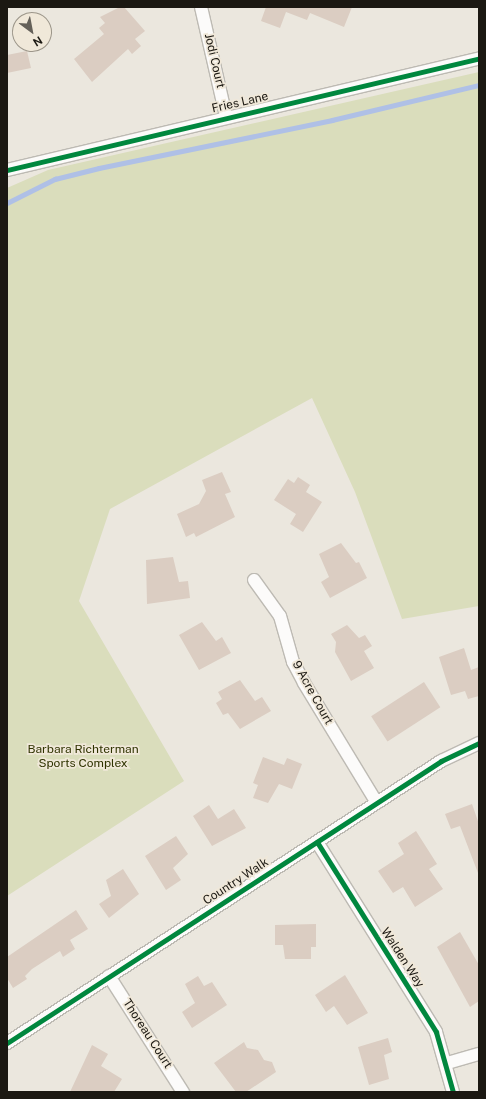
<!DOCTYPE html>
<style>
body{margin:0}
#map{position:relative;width:486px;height:1099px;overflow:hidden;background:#ebe7de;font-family:"Public Sans",sans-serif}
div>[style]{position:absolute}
.green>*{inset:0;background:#daddbc}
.stream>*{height:4.5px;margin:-2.25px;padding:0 2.25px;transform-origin:2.25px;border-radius:2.25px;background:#afc0e6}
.building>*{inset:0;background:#dbcdc2;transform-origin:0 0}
.roads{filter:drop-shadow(1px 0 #bdbab3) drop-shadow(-1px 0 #bdbab3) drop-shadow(0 1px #bdbab3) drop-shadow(0 -1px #bdbab3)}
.minor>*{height:12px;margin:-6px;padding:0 6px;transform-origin:6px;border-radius:6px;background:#fcfbfa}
.cycleway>*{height:5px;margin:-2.5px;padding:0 2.5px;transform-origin:2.5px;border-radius:2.5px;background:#00873e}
span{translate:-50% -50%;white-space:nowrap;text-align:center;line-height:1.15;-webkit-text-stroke:3.5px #f0e8d9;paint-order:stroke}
.street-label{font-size:12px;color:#1b1812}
.park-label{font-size:12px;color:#2f3300}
.frame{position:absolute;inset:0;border:8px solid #1b1812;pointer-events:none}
.north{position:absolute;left:12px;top:12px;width:40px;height:40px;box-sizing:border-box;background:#f0e8d9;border:1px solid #9b9589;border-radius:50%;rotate:148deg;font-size:11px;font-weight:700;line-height:16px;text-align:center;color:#1b1812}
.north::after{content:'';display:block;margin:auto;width:14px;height:18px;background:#646059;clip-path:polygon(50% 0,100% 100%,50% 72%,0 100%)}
</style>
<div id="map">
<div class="green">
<div style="clip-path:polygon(479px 72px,479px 606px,402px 619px,355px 492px,312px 398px,110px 509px,79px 601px,184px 781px,7px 896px,7px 188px,48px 170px)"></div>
</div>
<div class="stream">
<div style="left:7px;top:203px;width:54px;rotate:-26.6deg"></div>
<div style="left:55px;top:179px;width:45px;rotate:-14deg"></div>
<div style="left:99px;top:168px;width:238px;rotate:-11.6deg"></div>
<div style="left:332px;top:120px;width:151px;rotate:-13.4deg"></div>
</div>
<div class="building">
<div style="clip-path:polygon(120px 7px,124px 7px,145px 31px,135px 39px,141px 46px,132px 54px,128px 49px,92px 82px,74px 59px,104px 34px,99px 28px,105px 23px,100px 17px)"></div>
<div style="clip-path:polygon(266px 7px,352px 7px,344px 27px,310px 13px,307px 20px,286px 12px,280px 28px,261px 21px)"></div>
<div style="clip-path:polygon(27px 51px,31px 68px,7px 73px,7px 55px)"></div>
<div style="clip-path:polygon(222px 472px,231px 492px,225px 494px,235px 517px,196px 537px,194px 533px,186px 537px,177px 514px,199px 504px,206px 491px,202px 480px)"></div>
<div style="clip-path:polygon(298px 477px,310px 485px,306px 492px,322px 502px,303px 532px,290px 524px,296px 514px,274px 500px,288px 479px,294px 483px)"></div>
<div style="clip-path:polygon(341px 543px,356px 563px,359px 562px,367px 578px,330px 598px,321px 582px,329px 577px,319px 554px)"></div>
<div style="clip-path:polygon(173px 557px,179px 582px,188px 581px,190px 598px,147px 604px,146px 560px)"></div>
<div style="clip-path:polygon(202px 622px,216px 641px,222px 637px,231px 653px,199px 670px,179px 635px)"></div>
<div style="clip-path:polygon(347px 625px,359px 638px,365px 635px,372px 646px,364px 651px,374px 668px,351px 681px,335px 652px,336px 642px,331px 634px)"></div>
<div style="clip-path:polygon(464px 648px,471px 670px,479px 667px,479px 696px,468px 699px,465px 691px,451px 695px,439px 657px)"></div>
<div style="clip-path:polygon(240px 680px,255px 701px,262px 697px,271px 711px,240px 729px,228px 713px,223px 715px,216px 703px,222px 699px,218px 692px)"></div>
<div style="left:424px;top:682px;width:30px;height:63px;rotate:57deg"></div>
<div style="clip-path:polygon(263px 757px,284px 765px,287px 758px,302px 764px,292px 789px,279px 784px,268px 803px,253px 798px,258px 785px,253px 783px)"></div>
<div style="clip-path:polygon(472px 804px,479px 824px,478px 873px,460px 826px,451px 829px,445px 814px)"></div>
<div style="clip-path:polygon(209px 805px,218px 819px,234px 809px,246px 828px,212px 846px,193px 816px)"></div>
<div style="clip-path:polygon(416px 831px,437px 864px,429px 869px,443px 889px,415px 907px,403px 887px,393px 893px,378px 871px,404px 854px,398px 843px)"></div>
<div style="clip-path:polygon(176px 836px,188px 854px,173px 868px,181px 880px,166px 890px,145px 856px)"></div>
<div style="clip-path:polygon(123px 869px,139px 894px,109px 918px,99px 904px,111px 896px,106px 880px)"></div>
<div style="clip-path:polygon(76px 910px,88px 929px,70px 940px,75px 949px,63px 957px,60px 951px,32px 969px,25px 976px,27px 979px,13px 988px,7px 978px,7px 957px)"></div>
<div style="clip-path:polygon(316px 924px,316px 947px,311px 947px,311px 959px,285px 959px,283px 945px,275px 945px,275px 925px)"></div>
<div style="clip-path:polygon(460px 932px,479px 965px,479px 1001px,470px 1007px,437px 947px)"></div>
<div style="clip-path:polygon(345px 975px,368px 1013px,347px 1025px,334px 1006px,326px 1012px,315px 995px)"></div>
<div style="clip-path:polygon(198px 976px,204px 986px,212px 982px,227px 1005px,192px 1028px,182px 1012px,195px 1003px,185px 984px)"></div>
<div style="clip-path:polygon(388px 1038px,392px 1052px,384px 1055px,389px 1079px,369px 1085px,358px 1047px)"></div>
<div style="clip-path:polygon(244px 1042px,247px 1048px,258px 1050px,264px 1060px,272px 1062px,276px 1072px,246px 1092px,236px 1092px,214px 1063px)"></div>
<div style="clip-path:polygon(92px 1045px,108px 1054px,101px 1066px,122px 1079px,114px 1092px,70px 1092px)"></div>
</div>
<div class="roads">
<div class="minor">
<div style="left:201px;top:7px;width:112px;rotate:77.1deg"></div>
<div style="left:7px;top:170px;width:485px;rotate:-13.3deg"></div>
<div style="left:254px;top:580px;width:44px;rotate:54.2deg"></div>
<div style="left:280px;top:616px;width:48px;rotate:74.2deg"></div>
<div style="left:293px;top:662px;width:24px;rotate:62deg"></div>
<div style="left:304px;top:683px;width:140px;rotate:58.7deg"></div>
<div style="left:317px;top:842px;width:224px;rotate:57.9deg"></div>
<div style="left:436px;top:1032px;width:62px;rotate:74.2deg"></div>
<div style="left:109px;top:976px;width:138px;rotate:57.5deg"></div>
<div style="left:7px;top:1043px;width:518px;rotate:-33.01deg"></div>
<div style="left:441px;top:761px;width:42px;rotate:-25.3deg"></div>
<div style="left:447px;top:1063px;width:33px;rotate:-16deg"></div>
</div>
</div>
<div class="cycleway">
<div style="left:7px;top:170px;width:485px;rotate:-13.3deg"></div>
<div style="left:317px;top:842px;width:224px;rotate:57.9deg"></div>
<div style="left:436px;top:1032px;width:62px;rotate:74.2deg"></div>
<div style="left:7px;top:1043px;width:518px;rotate:-33.01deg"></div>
<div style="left:441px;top:761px;width:42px;rotate:-25.3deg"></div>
</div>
<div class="street-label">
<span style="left:214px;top:61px;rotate:77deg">Jodi Court</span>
<span style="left:240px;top:103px;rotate:-13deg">Fries Lane</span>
<span style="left:312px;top:693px;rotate:61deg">9 Acre Court</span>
<span style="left:236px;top:882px;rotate:-33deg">Country Walk</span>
<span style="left:402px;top:958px;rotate:57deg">Walden Way</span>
<span style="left:147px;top:1034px;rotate:57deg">Thoreau Court</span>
</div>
<div class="park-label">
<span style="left:83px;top:757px">Barbara Richterman<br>Sports Complex</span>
</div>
<div class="frame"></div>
<div class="north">N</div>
</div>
